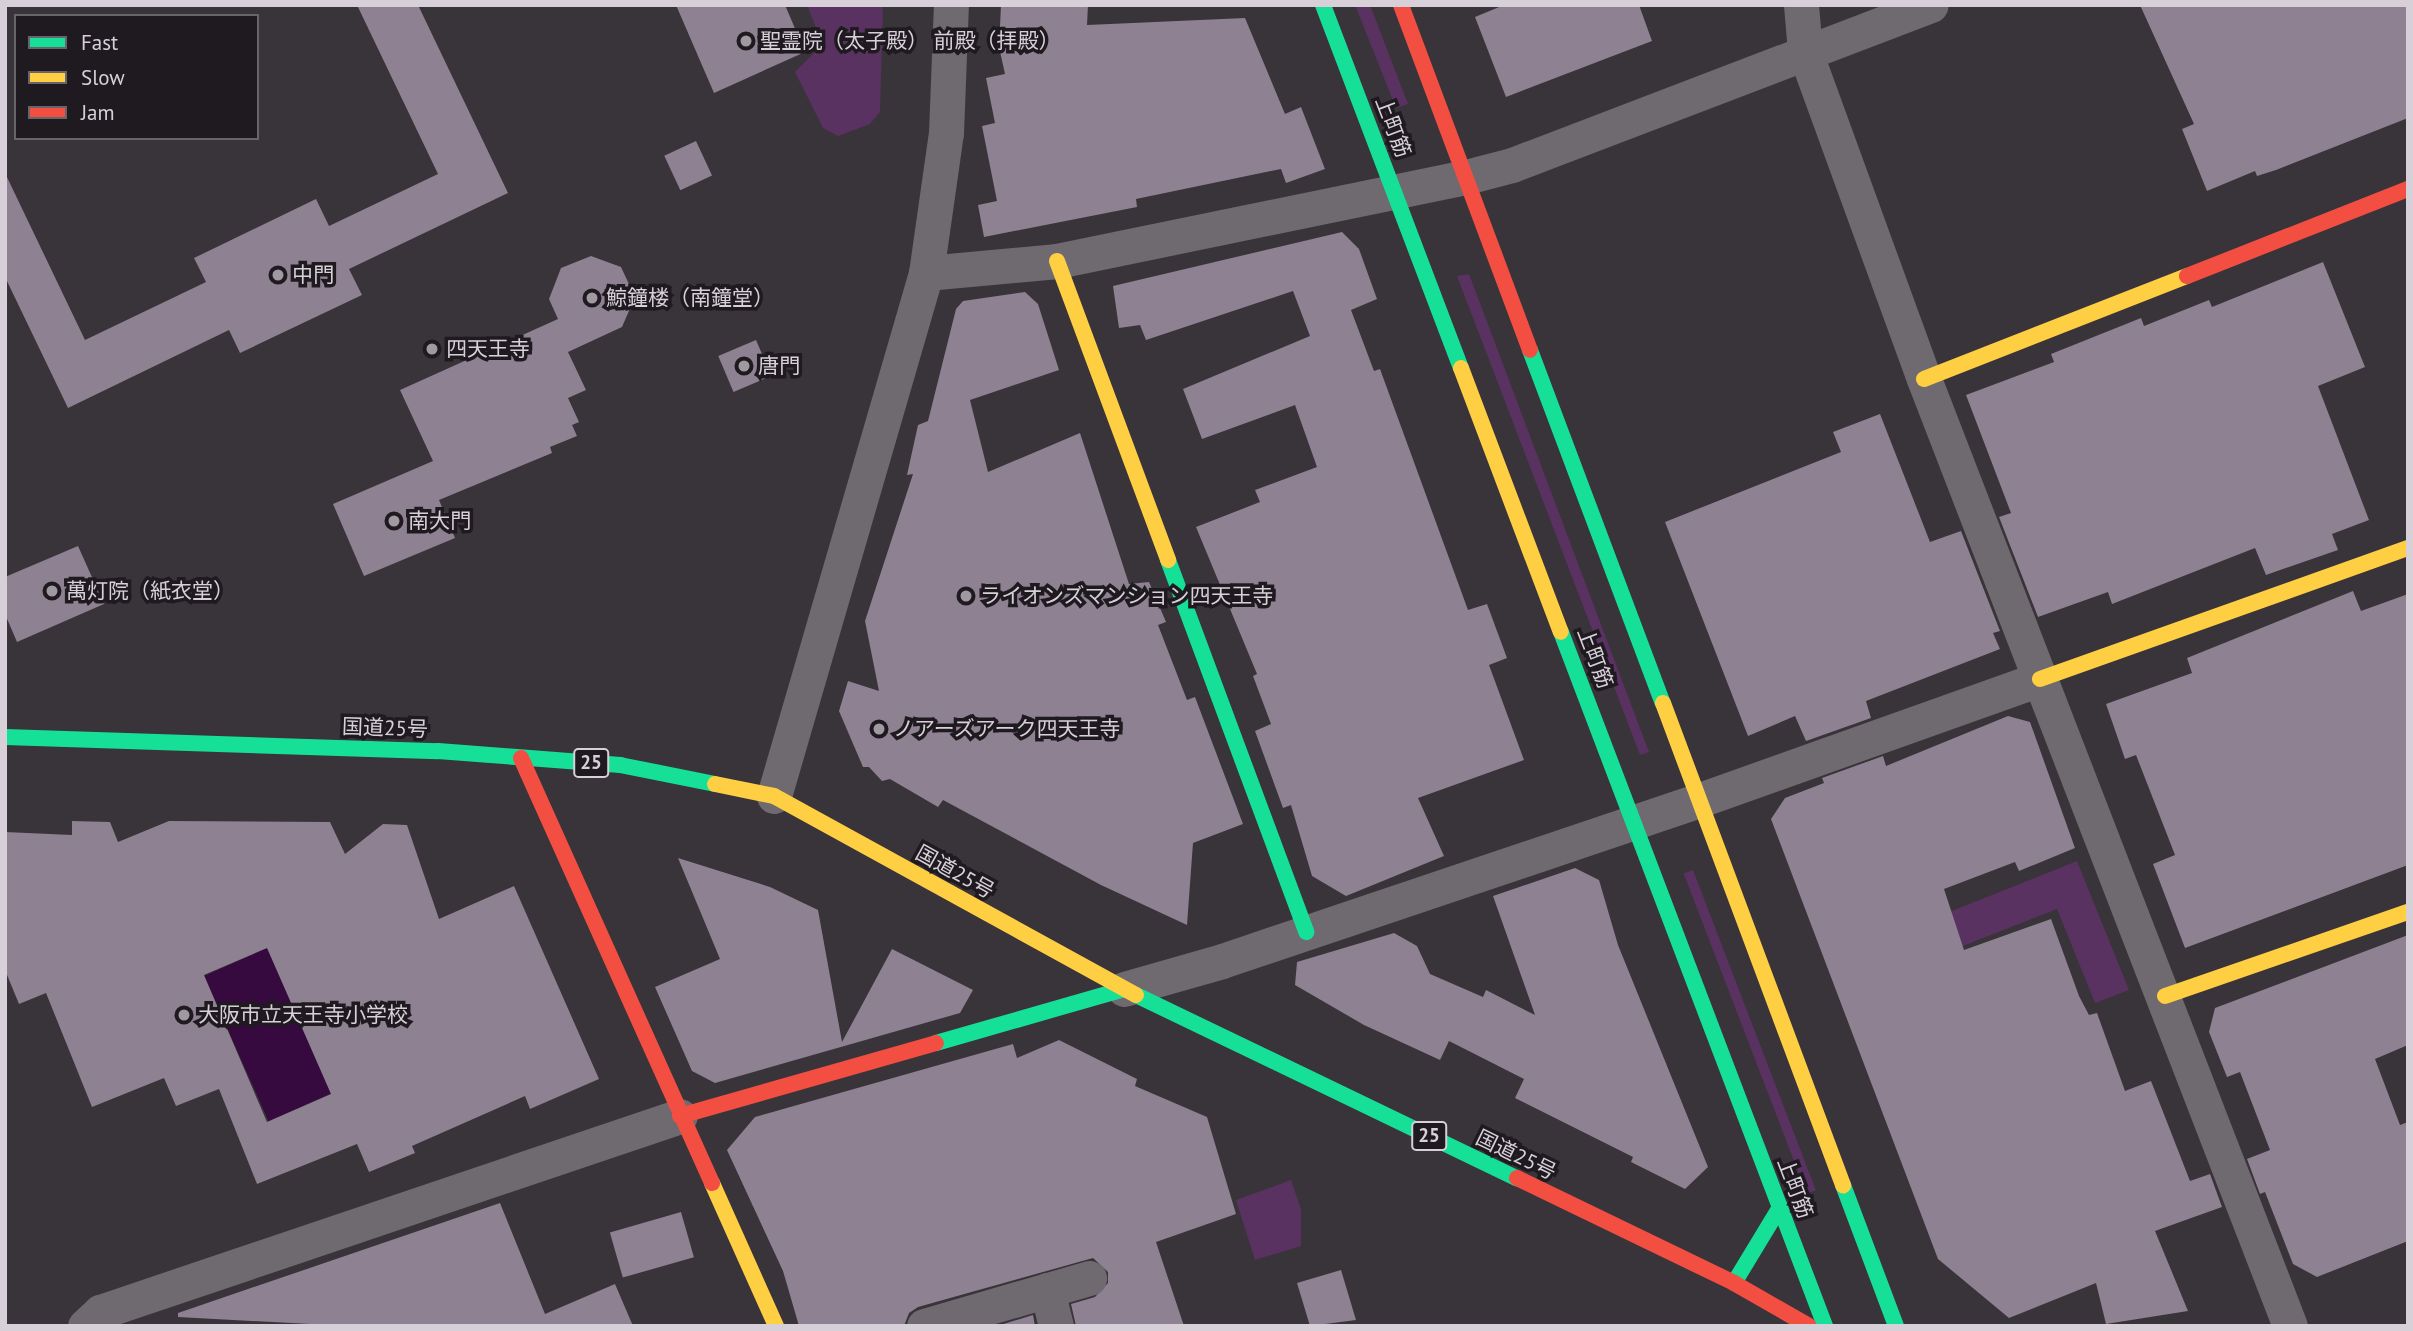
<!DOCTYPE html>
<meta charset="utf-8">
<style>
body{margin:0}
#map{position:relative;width:2413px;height:1331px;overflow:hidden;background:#39333a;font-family:"PT Sans","Noto Sans JP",sans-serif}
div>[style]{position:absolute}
.green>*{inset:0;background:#5a3261;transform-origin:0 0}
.water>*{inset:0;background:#370a3f;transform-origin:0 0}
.building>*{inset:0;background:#8e8191;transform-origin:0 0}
.street>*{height:35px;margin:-17.5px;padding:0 17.5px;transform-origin:17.5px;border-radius:17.5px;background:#6e6a6f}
.fast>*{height:16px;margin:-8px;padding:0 8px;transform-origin:8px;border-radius:8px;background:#16e098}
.slow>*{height:16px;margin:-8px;padding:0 8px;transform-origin:8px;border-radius:8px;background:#ffcf43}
.jam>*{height:16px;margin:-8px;padding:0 8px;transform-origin:8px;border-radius:8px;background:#f24e42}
.dots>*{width:19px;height:19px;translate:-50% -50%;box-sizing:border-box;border:4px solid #1f1a20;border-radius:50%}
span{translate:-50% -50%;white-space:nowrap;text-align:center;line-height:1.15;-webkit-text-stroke:7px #1f1a20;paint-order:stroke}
.shield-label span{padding:2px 5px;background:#1f1a20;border:2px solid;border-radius:5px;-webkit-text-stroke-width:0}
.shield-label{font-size:19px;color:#d7d0d9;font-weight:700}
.poi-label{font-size:21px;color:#d7d0d9}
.left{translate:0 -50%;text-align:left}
.street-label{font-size:21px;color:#d7d0d9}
.frame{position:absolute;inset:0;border:7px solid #d7d0d9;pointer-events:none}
.legend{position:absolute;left:14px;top:14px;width:245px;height:126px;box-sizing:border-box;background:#1f1a20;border:2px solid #69636a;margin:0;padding:9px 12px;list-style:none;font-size:21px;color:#d7d0d9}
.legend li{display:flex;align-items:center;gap:14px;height:35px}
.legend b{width:35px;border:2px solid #69636a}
</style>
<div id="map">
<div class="green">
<div style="clip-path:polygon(807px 5px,883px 5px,880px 112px,870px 124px,838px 136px,823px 128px,795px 72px,815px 52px,810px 37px,817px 30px)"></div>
<div style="clip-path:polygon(1355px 5px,1370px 5px,1408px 104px,1396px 108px)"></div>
<div style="clip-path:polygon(1469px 274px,1649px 752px,1640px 755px,1457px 276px)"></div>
<div style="clip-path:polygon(2077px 861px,2129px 990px,2095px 1003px,2057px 909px,1917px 964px,1904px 930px)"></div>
<div style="left:1693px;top:870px;width:343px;height:10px;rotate:69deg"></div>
<div style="clip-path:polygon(1291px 1180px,1301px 1209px,1301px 1246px,1255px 1260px,1236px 1200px)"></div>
</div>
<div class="water">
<div style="left:267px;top:948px;width:159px;height:69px;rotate:66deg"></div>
</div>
<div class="building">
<div style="clip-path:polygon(357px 5px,418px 5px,508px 193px,349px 269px,362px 295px,240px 353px,229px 330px,68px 408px,5px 277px,5px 173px,85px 340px,206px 282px,194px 258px,316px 199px,329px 226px,438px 174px)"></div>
<div style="clip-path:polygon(676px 5px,785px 5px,805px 52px,714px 93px)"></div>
<div style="clip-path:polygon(1001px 5px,1088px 5px,1087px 25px,1245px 18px,1285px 114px,1301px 107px,1325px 169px,1286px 183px,1281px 169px,1136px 199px,1137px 207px,984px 237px,978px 205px,997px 201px,982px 126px,995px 123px,986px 78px,1005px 74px,999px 47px)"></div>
<div style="clip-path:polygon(1504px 5px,1639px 5px,1652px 41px,1506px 97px,1475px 17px)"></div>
<div style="clip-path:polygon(2140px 5px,2408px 5px,2408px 118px,2276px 170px,2257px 176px,2255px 171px,2207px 191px,2182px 129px,2194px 124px)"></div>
<div style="left:696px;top:141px;width:38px;height:35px;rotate:65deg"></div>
<div style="clip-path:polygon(1342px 232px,1359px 249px,1377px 299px,1351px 310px,1374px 371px,1380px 369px,1468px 610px,1487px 604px,1507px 658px,1489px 665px,1524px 760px,1418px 798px,1444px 856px,1346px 896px,1312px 876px,1291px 805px,1283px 808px,1255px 731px,1271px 724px,1253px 676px,1257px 674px,1196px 527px,1260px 502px,1255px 490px,1317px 467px,1295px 405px,1202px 439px,1183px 389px,1310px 336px,1293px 291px,1146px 340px,1140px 325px,1119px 328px,1113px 286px)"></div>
<div style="clip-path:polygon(591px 256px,621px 267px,635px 297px,622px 327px,568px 352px,586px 390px,568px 398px,579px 422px,572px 425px,577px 436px,550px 447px,552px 453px,439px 500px,455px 538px,364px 576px,333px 504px,433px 461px,400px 390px,558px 319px,549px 299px,561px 268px)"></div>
<div style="clip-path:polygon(2323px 262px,2365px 367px,2318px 386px,2369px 520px,2332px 534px,2338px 550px,2266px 575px,2255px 548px,2112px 604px,2108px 592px,2038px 617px,1999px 517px,2011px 513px,1966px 395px,2054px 362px,2051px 354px,2141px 318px,2144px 326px,2209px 300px,2212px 307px)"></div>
<div style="clip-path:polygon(1025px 292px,1038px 304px,1059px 370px,970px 400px,988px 472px,1080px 433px,1129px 584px,1149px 582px,1166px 622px,1158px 625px,1187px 700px,1195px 697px,1243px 824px,1193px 843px,1187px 925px,1101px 885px,943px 800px,938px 807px,890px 779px,882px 781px,869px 767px,863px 767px,839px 711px,848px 681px,879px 691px,865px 621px,913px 474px,907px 475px,918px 425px,928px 421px,956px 309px,963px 301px)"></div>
<div style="left:756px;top:340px;width:39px;height:41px;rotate:67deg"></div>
<div style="clip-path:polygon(1880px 414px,1930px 542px,1961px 531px,2000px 631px,1993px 633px,2000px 649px,1866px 701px,1871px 718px,1806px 741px,1795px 716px,1748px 736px,1665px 522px,1841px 452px,1833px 432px)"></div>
<div style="clip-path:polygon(78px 546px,104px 604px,17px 642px,5px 614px,5px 577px)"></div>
<div style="clip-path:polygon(2353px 591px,2361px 611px,2408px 594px,2408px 865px,2185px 948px,2153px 864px,2175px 855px,2136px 755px,2125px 759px,2106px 704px,2192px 673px,2187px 658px)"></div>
<div style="clip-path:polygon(2008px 716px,2030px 722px,2075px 848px,2019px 871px,2015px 862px,1944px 889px,1964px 950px,2051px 919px,2079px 996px,2089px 1015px,2097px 1013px,2125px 1091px,2151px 1081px,2190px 1181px,2210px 1174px,2222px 1207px,2155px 1231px,2188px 1311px,2106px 1324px,2096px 1283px,2009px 1318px,1938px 1259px,1771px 819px,1785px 798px,1824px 783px,1822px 778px,1883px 756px,1886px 766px)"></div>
<div style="clip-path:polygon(evenodd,72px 821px,110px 822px,118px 842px,169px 821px,330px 822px,345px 854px,383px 824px,407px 825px,439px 919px,514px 886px,599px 1079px,530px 1109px,525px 1096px,412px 1146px,415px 1153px,369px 1172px,357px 1144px,257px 1184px,219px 1089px,176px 1106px,164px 1078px,92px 1107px,46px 993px,19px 1004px,5px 970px,5px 832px,72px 835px,72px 821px,267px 948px,331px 1094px,267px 1122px,204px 975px,267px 948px)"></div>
<div style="clip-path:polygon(678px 858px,770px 887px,818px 910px,842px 1042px,892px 949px,973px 990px,960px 1013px,715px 1083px,692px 1071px,655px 987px,720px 959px)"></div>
<div style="clip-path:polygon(1575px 868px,1599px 880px,1618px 945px,1708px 1167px,1685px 1189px,1631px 1162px,1633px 1157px,1515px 1098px,1524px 1079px,1449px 1041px,1440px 1060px,1364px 1025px,1295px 985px,1297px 962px,1394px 933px,1417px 946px,1430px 974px,1483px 997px,1486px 990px,1535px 1015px,1493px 896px)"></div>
<div style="clip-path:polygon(2408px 935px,2408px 1045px,2375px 1059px,2400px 1125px,2408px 1122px,2408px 1241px,2317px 1277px,2293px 1264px,2265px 1192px,2260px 1194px,2247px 1159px,2270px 1150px,2240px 1072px,2227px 1077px,2209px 1032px,2215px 1008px)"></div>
<div style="clip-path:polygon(1059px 1040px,1137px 1079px,1135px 1086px,1207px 1117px,1236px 1214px,1156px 1242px,1184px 1326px,1076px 1326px,1071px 1304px,1095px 1297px,1108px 1283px,1108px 1272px,1093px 1258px,918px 1307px,909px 1313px,904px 1326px,799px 1326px,783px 1271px,727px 1150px,755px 1117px,1013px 1044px,1017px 1058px)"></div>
<div style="clip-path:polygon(500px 1203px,545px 1314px,615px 1284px,633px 1326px,347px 1326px,178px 1317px,178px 1313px)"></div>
<div style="left:681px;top:1212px;width:47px;height:74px;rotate:74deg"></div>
<div style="clip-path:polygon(1341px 1270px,1356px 1320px,1310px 1326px,1297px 1283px)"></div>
<div style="clip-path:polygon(1033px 1315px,1035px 1326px,997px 1326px)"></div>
</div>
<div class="street">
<div style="left:1801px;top:5px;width:47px;rotate:85.1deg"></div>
<div style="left:1805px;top:52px;width:348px;rotate:70deg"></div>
<div style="left:1924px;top:379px;width:1015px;rotate:68.87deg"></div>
<div style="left:926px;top:273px;width:132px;rotate:-5.2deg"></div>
<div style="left:1057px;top:261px;width:418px;rotate:-11.6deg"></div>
<div style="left:1466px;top:177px;width:48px;rotate:-14.6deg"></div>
<div style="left:1512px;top:165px;width:448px;rotate:-20.9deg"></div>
<div style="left:774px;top:796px;width:545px;rotate:-73.79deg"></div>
<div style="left:926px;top:273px;width:141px;rotate:-81.9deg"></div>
<div style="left:946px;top:133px;width:128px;rotate:-87.8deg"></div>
<div style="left:1124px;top:989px;width:102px;rotate:-15.9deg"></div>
<div style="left:1222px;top:961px;width:501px;rotate:-18.62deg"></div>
<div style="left:1697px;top:801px;width:364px;rotate:-19.6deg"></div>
<div style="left:1047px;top:1290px;width:37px;rotate:76deg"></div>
<div style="left:85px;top:1326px;width:21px;rotate:-43deg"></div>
<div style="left:100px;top:1312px;width:612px;rotate:-18.67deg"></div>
<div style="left:924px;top:1326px;width:172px;rotate:-16.2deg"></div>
</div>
<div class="fast">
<div style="left:1323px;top:5px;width:388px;rotate:69.2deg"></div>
<div style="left:1530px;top:350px;width:377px;rotate:69.4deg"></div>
<div style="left:1168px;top:560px;width:397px;rotate:69.6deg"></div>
<div style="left:1561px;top:632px;width:743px;rotate:69.17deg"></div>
<div style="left:5px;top:737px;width:433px;rotate:1.9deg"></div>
<div style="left:438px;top:751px;width:183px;rotate:4.4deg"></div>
<div style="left:620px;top:765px;width:97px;rotate:11.3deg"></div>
<div style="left:1136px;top:995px;width:423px;rotate:25.7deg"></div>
<div style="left:936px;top:1043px;width:196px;rotate:-16deg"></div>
<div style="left:1843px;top:1185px;width:151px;rotate:69.4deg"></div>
<div style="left:1734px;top:1283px;width:89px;rotate:-58.8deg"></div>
</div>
<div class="slow">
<div style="left:1057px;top:261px;width:319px;rotate:69.6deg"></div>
<div style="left:1461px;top:368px;width:282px;rotate:69.3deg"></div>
<div style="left:1924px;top:379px;width:282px;rotate:-21.4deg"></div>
<div style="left:2040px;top:679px;width:391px;rotate:-19.6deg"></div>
<div style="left:1663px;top:703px;width:515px;rotate:69.52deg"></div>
<div style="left:715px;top:784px;width:60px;rotate:11.5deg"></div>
<div style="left:774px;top:796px;width:413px;rotate:28.8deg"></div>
<div style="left:2165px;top:996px;width:257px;rotate:-19.1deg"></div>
<div style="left:712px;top:1183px;width:157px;rotate:65.9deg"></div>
</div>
<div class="jam">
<div style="left:1401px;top:5px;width:368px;rotate:69.5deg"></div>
<div style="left:2187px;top:276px;width:238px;rotate:-21.5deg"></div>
<div style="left:521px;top:758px;width:466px;rotate:65.8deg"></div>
<div style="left:680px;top:1116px;width:266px;rotate:-15.9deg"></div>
<div style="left:1517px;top:1178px;width:241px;rotate:25.8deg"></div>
<div style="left:1734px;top:1283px;width:86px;rotate:29.8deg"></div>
</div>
<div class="dots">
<div style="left:746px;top:41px;background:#a099a1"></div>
<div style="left:278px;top:275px;background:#a099a1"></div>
<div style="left:592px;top:298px;background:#a099a1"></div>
<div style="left:432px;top:349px;background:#a099a1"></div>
<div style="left:744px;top:366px;background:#a099a1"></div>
<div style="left:394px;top:521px;background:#a099a1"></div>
<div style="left:52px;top:591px;background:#a099a1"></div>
<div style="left:966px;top:596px;background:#a099a1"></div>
<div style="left:879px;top:729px;background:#a099a1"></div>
<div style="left:184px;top:1015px;background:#a099a1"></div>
</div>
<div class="shield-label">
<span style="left:591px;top:763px">25</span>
<span style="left:1429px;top:1136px">25</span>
</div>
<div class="poi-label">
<span class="left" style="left:760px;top:41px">聖霊院（太子殿） 前殿（拝殿）</span>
<span class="left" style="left:292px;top:275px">中門</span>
<span class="left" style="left:606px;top:298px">鯨鐘楼（南鐘堂）</span>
<span class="left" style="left:446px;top:349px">四天王寺</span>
<span class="left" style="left:758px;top:366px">唐門</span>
<span class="left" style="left:408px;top:521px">南大門</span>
<span class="left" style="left:66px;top:591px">萬灯院（紙衣堂）</span>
<span class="left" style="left:980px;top:596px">ライオンズマンション四天王寺</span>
<span class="left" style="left:893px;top:729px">ノアーズアーク四天王寺</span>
<span class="left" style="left:198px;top:1015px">大阪市立天王寺小学校</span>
</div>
<div class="street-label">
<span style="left:1393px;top:127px;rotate:69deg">上町筋</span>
<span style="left:1595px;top:658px;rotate:69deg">上町筋</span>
<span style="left:385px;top:728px;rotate:2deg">国道25号</span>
<span style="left:955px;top:872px;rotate:29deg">国道25号</span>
<span style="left:1516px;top:1155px;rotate:26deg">国道25号</span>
<span style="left:1795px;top:1188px;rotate:69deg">上町筋</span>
</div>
<div class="frame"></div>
<ul class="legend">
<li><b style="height:9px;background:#16e098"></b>Fast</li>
<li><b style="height:9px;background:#ffcf43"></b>Slow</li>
<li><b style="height:9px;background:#f24e42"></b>Jam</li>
</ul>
</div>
